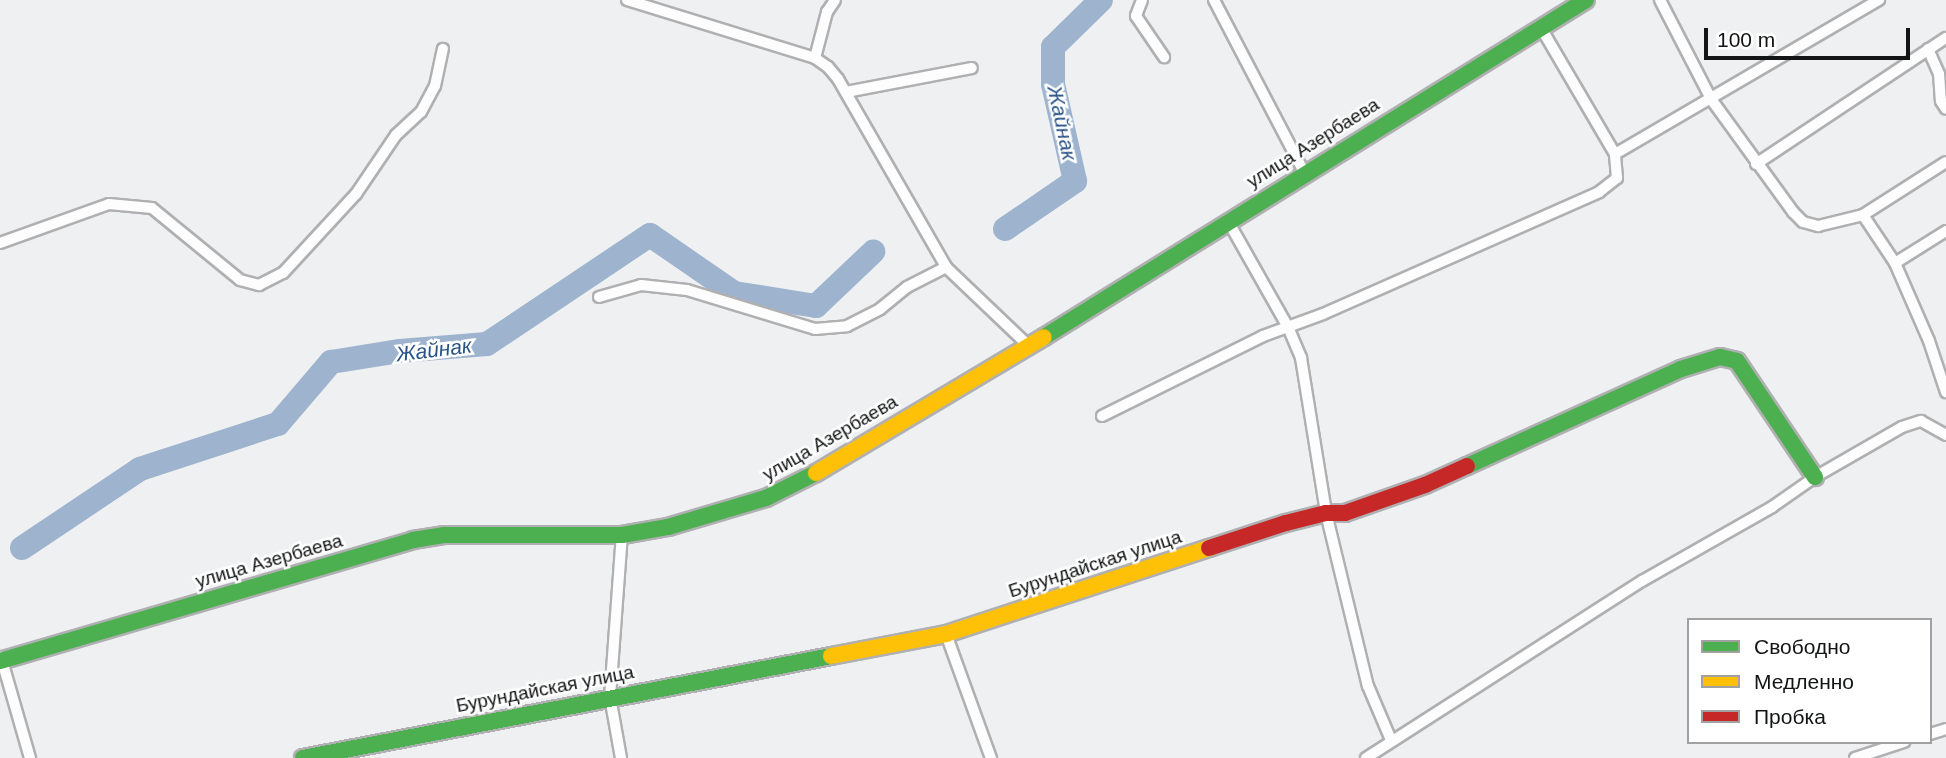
<!DOCTYPE html>
<meta charset="utf-8">
<style>
body{margin:0}
#map{position:relative;width:1946px;height:758px;overflow:hidden;background:#eff0f2;font-family:Arial,sans-serif}
div>[style]{position:absolute}
.river>*{height:24px;margin:-12px;padding:0 12px;transform-origin:12px;border-radius:12px;background:#9db3ce}
.roads{filter:drop-shadow(2px 0 #b0b0b2) drop-shadow(-2px 0 #b0b0b2) drop-shadow(0 2px #b0b0b2) drop-shadow(0 -2px #b0b0b2)}
.street>*{height:10px;margin:-5px;padding:0 5px;transform-origin:5px;border-radius:5px;background:#fdfdfd}
.fast>*{height:16px;margin:-8px;padding:0 8px;transform-origin:8px;border-radius:8px;background:#4caf50}
.slow>*{height:16px;margin:-8px;padding:0 8px;transform-origin:8px;border-radius:8px;background:#ffc107}
.jam>*{height:16px;margin:-8px;padding:0 8px;transform-origin:8px;border-radius:8px;background:#c62828}
span{translate:-50% -50%;white-space:nowrap;text-align:center;line-height:1.15;-webkit-text-stroke:5px #fff;paint-order:stroke}
.street-label{font-size:19px;color:#131415}
.water-label{font-size:21px;color:#285385;font-style:italic}
.legend{position:absolute;left:1687px;top:618px;width:245px;height:126px;box-sizing:border-box;background:#fff;border:2px solid #a1a1a1;margin:0;padding:9px 12px;list-style:none;font-size:21px;color:#131415}
.legend li{display:flex;align-items:center;gap:14px;height:35px}
.legend b{width:35px;border:2px solid #a1a1a1}
.scale{position:absolute;left:1704px;top:28px;width:206px;height:32px;box-sizing:border-box;border:4px solid #131415;border-top:0;padding-left:9px;font-size:21px;line-height:24px;white-space:nowrap;color:#131415;-webkit-text-stroke:5px #fff;paint-order:stroke}
</style>
<div id="map">
<div class="river">
<div style="left:1005px;top:229px;width:85px;rotate:-34.4deg"></div>
<div style="left:1075px;top:181px;width:99px;rotate:-102.8deg"></div>
<div style="left:1053px;top:84px;width:37px;rotate:-90deg"></div>
<div style="left:1053px;top:47px;width:67px;rotate:-44.4deg"></div>
<div style="left:22px;top:548px;width:142px;rotate:-33.8deg"></div>
<div style="left:140px;top:469px;width:145px;rotate:-18.1deg"></div>
<div style="left:278px;top:424px;width:82px;rotate:-49.5deg"></div>
<div style="left:331px;top:362px;width:70px;rotate:-9.1deg"></div>
<div style="left:400px;top:351px;width:87px;rotate:-4.6deg"></div>
<div style="left:487px;top:344px;width:196px;rotate:-33.8deg"></div>
<div style="left:650px;top:235px;width:102px;rotate:34.6deg"></div>
<div style="left:734px;top:293px;width:83px;rotate:9deg"></div>
<div style="left:816px;top:306px;width:79px;rotate:-43.5deg"></div>
</div>
<div class="roads">
<div class="street">
<div style="left:627px;top:0;width:197px;rotate:17.1deg"></div>
<div style="left:815px;top:58px;width:16px;rotate:35deg"></div>
<div style="left:828px;top:67px;width:16px;rotate:50deg"></div>
<div style="left:838px;top:79px;width:217px;rotate:60.1deg"></div>
<div style="left:946px;top:267px;width:115px;rotate:43.6deg"></div>
<div style="left:1142px;top:0;width:17px;rotate:111deg"></div>
<div style="left:1136px;top:16px;width:50px;rotate:55.7deg"></div>
<div style="left:1214px;top:0;width:194px;rotate:62.4deg"></div>
<div style="left:1660px;top:0;width:111px;rotate:62.7deg"></div>
<div style="left:1711px;top:99px;width:140px;rotate:54deg"></div>
<div style="left:1793px;top:212px;width:14px;rotate:45deg"></div>
<div style="left:1803px;top:222px;width:16px;rotate:15deg"></div>
<div style="left:1818px;top:226px;width:46px;rotate:-13.7deg"></div>
<div style="left:1863px;top:215px;width:58px;rotate:56.3deg"></div>
<div style="left:1895px;top:263px;width:85px;rotate:66.4deg"></div>
<div style="left:1929px;top:341px;width:54px;rotate:71.6deg"></div>
<div style="left:1928px;top:49px;width:27px;rotate:66deg"></div>
<div style="left:1939px;top:74px;width:27px;rotate:86deg"></div>
<div style="left:1941px;top:101px;width:9px;rotate:58deg"></div>
<div style="left:815px;top:58px;width:48px;rotate:-75.4deg"></div>
<div style="left:827px;top:12px;width:14px;rotate:-56deg"></div>
<div style="left:846px;top:92px;width:128px;rotate:-10.8deg"></div>
<div style="left:1615px;top:154px;width:306px;rotate:-30.3deg"></div>
<div style="left:1756px;top:164px;width:228px;rotate:-33.6deg"></div>
<div style="left:1863px;top:215px;width:98px;rotate:-32.6deg"></div>
<div style="left:1228px;top:221px;width:122px;rotate:60.5deg"></div>
<div style="left:1288px;top:327px;width:34px;rotate:67deg"></div>
<div style="left:1301px;top:358px;width:157px;rotate:80.8deg"></div>
<div style="left:1326px;top:513px;width:178px;rotate:76.4deg"></div>
<div style="left:1368px;top:686px;width:59px;rotate:66.9deg"></div>
<div style="left:0;top:243px;width:116px;rotate:-19.7deg"></div>
<div style="left:109px;top:204px;width:43px;rotate:5.3deg"></div>
<div style="left:152px;top:208px;width:114px;rotate:39.3deg"></div>
<div style="left:240px;top:280px;width:20px;rotate:15deg"></div>
<div style="left:259px;top:285px;width:27px;rotate:-27deg"></div>
<div style="left:283px;top:273px;width:108px;rotate:-47.3deg"></div>
<div style="left:356px;top:194px;width:71px;rotate:-55.9deg"></div>
<div style="left:396px;top:135px;width:34px;rotate:-43deg"></div>
<div style="left:421px;top:112px;width:30px;rotate:-62deg"></div>
<div style="left:435px;top:86px;width:38px;rotate:-78deg"></div>
<div style="left:1895px;top:263px;width:60px;rotate:-32.1deg"></div>
<div style="left:599px;top:297px;width:44px;rotate:-15.9deg"></div>
<div style="left:641px;top:285px;width:46px;rotate:6.2deg"></div>
<div style="left:687px;top:290px;width:134px;rotate:16.9deg"></div>
<div style="left:815px;top:329px;width:32px;rotate:-5deg"></div>
<div style="left:847px;top:326px;width:37px;rotate:-27deg"></div>
<div style="left:880px;top:309px;width:35px;rotate:-39deg"></div>
<div style="left:907px;top:287px;width:44px;rotate:-27.1deg"></div>
<div style="left:1102px;top:416px;width:180px;rotate:-26.4deg"></div>
<div style="left:1263px;top:336px;width:64px;rotate:-20.1deg"></div>
<div style="left:1323px;top:314px;width:302px;rotate:-23.8deg"></div>
<div style="left:1599px;top:192px;width:23px;rotate:-38deg"></div>
<div style="left:1617px;top:178px;width:24px;rotate:-95deg"></div>
<div style="left:1615px;top:154px;width:146px;rotate:-120.4deg"></div>
<div style="left:946px;top:634px;width:132px;rotate:70.1deg"></div>
<div style="left:1px;top:657px;width:105px;rotate:74deg"></div>
<div style="left:1930px;top:734px;width:17px;rotate:-17deg"></div>
<div style="left:621px;top:758px;width:62px;rotate:-100.2deg"></div>
<div style="left:610px;top:697px;width:162px;rotate:-85.8deg"></div>
<div style="left:1366px;top:758px;width:328px;rotate:-32.7deg"></div>
<div style="left:1642px;top:581px;width:150px;rotate:-29.6deg"></div>
<div style="left:1772px;top:507px;width:52px;rotate:-34.9deg"></div>
<div style="left:1815px;top:477px;width:100px;rotate:-29.9deg"></div>
<div style="left:1902px;top:427px;width:20px;rotate:-18deg"></div>
<div style="left:1921px;top:421px;width:29px;rotate:29deg"></div>
<div style="left:1855px;top:758px;width:52px;rotate:-18.1deg"></div>
</div>
<div class="fast">
<div style="left:1044px;top:337px;width:638px;rotate:-31.87deg"></div>
<div style="left:1467px;top:466px;width:235px;rotate:-24.4deg"></div>
<div style="left:1681px;top:369px;width:41px;rotate:-17.1deg"></div>
<div style="left:1720px;top:357px;width:17px;rotate:13deg"></div>
<div style="left:1737px;top:361px;width:140px;rotate:56.1deg"></div>
<div style="left:0;top:661px;width:430px;rotate:-16.3deg"></div>
<div style="left:413px;top:540px;width:31px;rotate:-9deg"></div>
<div style="left:444px;top:535px;width:178px"></div>
<div style="left:622px;top:535px;width:47px;rotate:-9.9deg"></div>
<div style="left:668px;top:527px;width:102px;rotate:-16.5deg"></div>
<div style="left:766px;top:498px;width:56px;rotate:-26.6deg"></div>
<div style="left:303px;top:758px;width:538px;rotate:-10.93deg"></div>
</div>
<div class="slow">
<div style="left:816px;top:473px;width:265px;rotate:-30.8deg"></div>
<div style="left:831px;top:656px;width:117px;rotate:-10.8deg"></div>
<div style="left:946px;top:634px;width:277px;rotate:-18.1deg"></div>
</div>
<div class="jam">
<div style="left:1209px;top:548px;width:81px;rotate:-18deg"></div>
<div style="left:1286px;top:523px;width:41px;rotate:-14deg"></div>
<div style="left:1326px;top:513px;width:19px"></div>
<div style="left:1345px;top:513px;width:85px;rotate:-19.3deg"></div>
<div style="left:1425px;top:485px;width:46px;rotate:-24.3deg"></div>
</div>
</div>
<div class="street-label">
<span style="left:1313px;top:143px;rotate:-32deg">улица Азербаева</span>
<span style="left:830px;top:438px;rotate:-30deg">улица Азербаева</span>
<span style="left:269px;top:561px;rotate:-16deg">улица Азербаева</span>
<span style="left:1095px;top:564px;rotate:-18deg">Бурундайская улица</span>
<span style="left:545px;top:689px;rotate:-11deg">Бурундайская улица</span>
</div>
<div class="water-label">
<span style="left:1062px;top:123px;rotate:78deg">Жайнак</span>
<span style="left:434px;top:350px;rotate:-7deg">Жайнак</span>
</div>
<ul class="legend">
<li><b style="height:9px;background:#4caf50"></b>Свободно</li>
<li><b style="height:9px;background:#ffc107"></b>Медленно</li>
<li><b style="height:9px;background:#c62828"></b>Пробка</li>
</ul>
<div class="scale">100 m</div>
</div>
